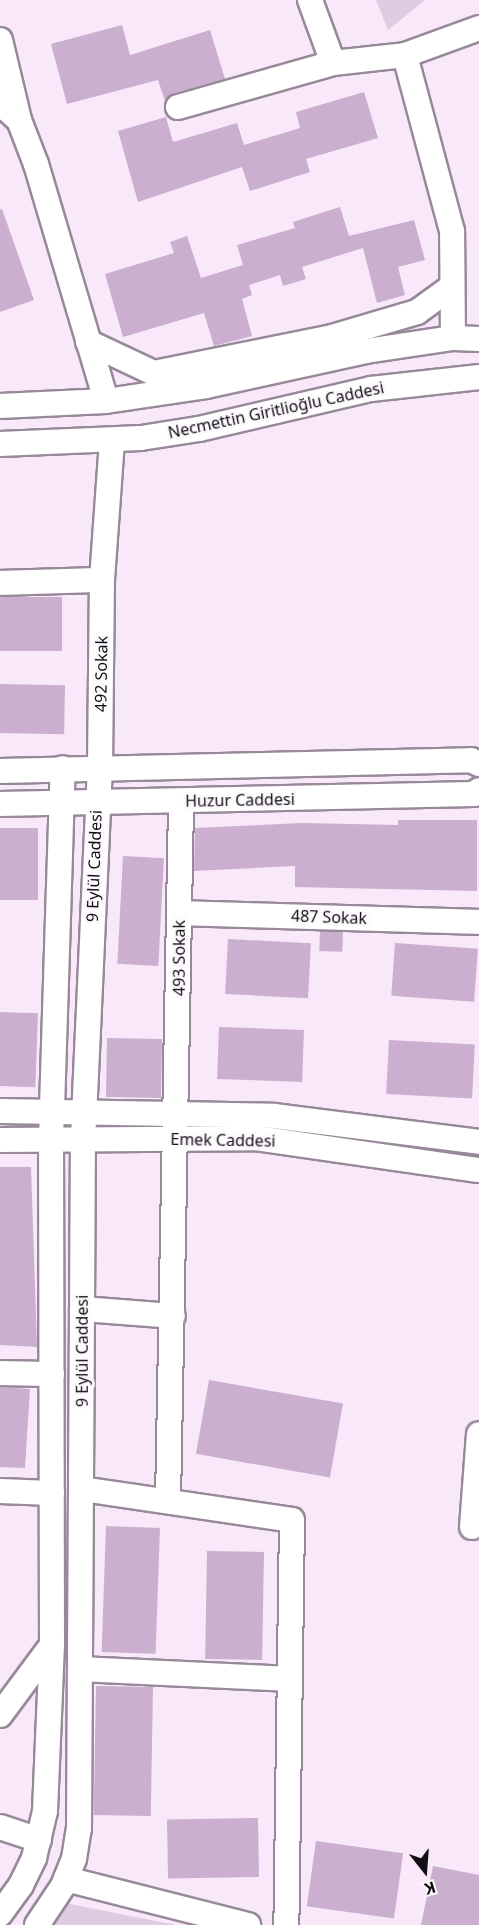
<!DOCTYPE html>
<meta charset="utf-8">
<style>
body{margin:0}
#map{position:relative;width:479px;height:1925px;overflow:hidden;background:#f8e8fa;font-family:"Noto Sans",sans-serif}
div>[style]{position:absolute}
.green>*{inset:0;background:#dfcbe2}
.building>*{inset:0;background:#caafcf;transform-origin:0 0}
.roads{filter:drop-shadow(2px 0 #978999) drop-shadow(-2px 0 #978999) drop-shadow(0 2px #978999) drop-shadow(0 -2px #978999)}
.minor>*{height:24px;margin:-12px;padding:0 12px;transform-origin:12px;border-radius:12px;background:#fff}
span{translate:-50% -50%;white-space:nowrap;text-align:center;line-height:1.15;-webkit-text-stroke:6px #fdfafe;paint-order:stroke}
.street-label{font-size:16px;color:#130e14}
.north{position:absolute;left:395px;top:1841px;width:60px;height:60px;-webkit-text-stroke:4px #fdfafe;paint-order:stroke;rotate:163deg;font-size:16px;font-weight:700;line-height:24px;text-align:center;color:#130e14}
.north::after{content:'';display:block;margin:auto;width:21px;height:27px;background:#130e14;clip-path:polygon(50% 0,100% 100%,50% 72%,0 100%)}
</style>
<div id="map">
<div class="green">
<div style="clip-path:polygon(376px 0,425px 0,388px 30px)"></div>
<div style="clip-path:polygon(65px 1903px,176px 1925px,48px 1925px)"></div>
</div>
<div class="building">
<div style="clip-path:polygon(122px 25px,130px 55px,210px 30px,225px 79px,174px 93px,165px 101px,158px 80px,67px 104px,51px 44px)"></div>
<div style="clip-path:polygon(364px 92px,378px 138px,306px 159px,310px 172px,250px 191px,242px 167px,138px 202px,118px 131px,166px 117px,173px 142px,237px 123px,244px 145px,300px 128px,296px 112px)"></div>
<div style="clip-path:polygon(340px 207px,349px 236px,414px 220px,425px 260px,398px 267px,405px 295px,377px 303px,363px 248px,302px 267px,306px 279px,283px 286px,280px 275px,249px 285px,252px 295px,242px 299px,252px 336px,214px 346px,204px 313px,123px 337px,105px 274px,174px 253px,170px 242px,187px 236px,201px 278px,243px 265px,237px 245px,295px 228px,293px 222px)"></div>
<div style="clip-path:polygon(2px 209px,34px 300px,0 312px,0 210px)"></div>
<div style="left:0;top:597px;width:62px;height:54px"></div>
<div style="left:0;top:684px;width:65px;height:49px;rotate:1deg"></div>
<div style="clip-path:polygon(398px 820px,477px 820px,477px 891px,295px 887px,295px 866px,194px 871px,195px 828px,302px 823px,398px 825px)"></div>
<div style="left:0;top:828px;width:38px;height:72px"></div>
<div style="left:123px;top:856px;width:41px;height:108px;rotate:3deg"></div>
<div style="left:320px;top:931px;width:23px;height:20px;rotate:2deg"></div>
<div style="left:228px;top:939px;width:83px;height:55px;rotate:3deg"></div>
<div style="left:395px;top:943px;width:83px;height:53px;rotate:4deg"></div>
<div style="left:0;top:1012px;width:38px;height:74px;rotate:2deg"></div>
<div style="left:219px;top:1027px;width:85px;height:52px;rotate:2deg"></div>
<div style="left:107px;top:1038px;width:55px;height:59px;rotate:1deg"></div>
<div style="left:389px;top:1040px;width:86px;height:54px;rotate:3deg"></div>
<div style="clip-path:polygon(0 1167px,31px 1167px,37px 1347px,0 1345px)"></div>
<div style="left:209px;top:1380px;width:136px;height:75px;rotate:10deg"></div>
<div style="clip-path:polygon(0 1387px,30px 1389px,25px 1468px,0 1467px)"></div>
<div style="left:106px;top:1526px;width:54px;height:126px;rotate:2deg"></div>
<div style="left:207px;top:1551px;width:57px;height:108px;rotate:1deg"></div>
<div style="left:96px;top:1686px;width:57px;height:129px;rotate:1deg"></div>
<div style="left:258px;top:1818px;width:59px;height:91px;rotate:89deg"></div>
<div style="left:316px;top:1841px;width:88px;height:66px;rotate:8deg"></div>
<div style="clip-path:polygon(433px 1866px,479px 1875px,479px 1925px,421px 1925px)"></div>
</div>
<div class="roads">
<div class="minor">
<div style="left:310px;top:0;width:67px;rotate:69.9deg"></div>
<div style="left:333px;top:63px;width:72px;rotate:-6.3deg"></div>
<div style="left:0;top:40px;width:82px;rotate:76.6deg"></div>
<div style="left:0;top:103px;width:25px;rotate:42deg"></div>
<div style="left:19px;top:120px;width:47px;rotate:68.9deg"></div>
<div style="left:36px;top:164px;width:247px;rotate:73.5deg"></div>
<div style="left:178px;top:107px;width:161px;rotate:-15.8deg"></div>
<div style="left:453px;top:338px;width:107px;rotate:-90.5deg"></div>
<div style="left:452px;top:231px;width:182px;rotate:-105deg"></div>
<div style="left:405px;top:55px;width:79px;rotate:-20deg"></div>
<div style="left:88px;top:342px;width:73px;rotate:25.2deg"></div>
<div style="left:154px;top:373px;width:182px;rotate:-11.4deg"></div>
<div style="left:332px;top:337px;width:89px;rotate:-16.4deg"></div>
<div style="left:417px;top:312px;width:41px;rotate:-36deg"></div>
<div style="left:0;top:406px;width:106px;rotate:-2.7deg"></div>
<div style="left:106px;top:401px;width:101px;rotate:-8.5deg"></div>
<div style="left:206px;top:386px;width:164px;rotate:-12.3deg"></div>
<div style="left:366px;top:351px;width:88px;rotate:-8.5deg"></div>
<div style="left:453px;top:338px;width:26px;rotate:2deg"></div>
<div style="left:0;top:444px;width:141px;rotate:-2.4deg"></div>
<div style="left:141px;top:438px;width:59px;rotate:-8.8deg"></div>
<div style="left:199px;top:429px;width:177px;rotate:-13.1deg"></div>
<div style="left:371px;top:389px;width:109px;rotate:-6.3deg"></div>
<div style="left:0;top:583px;width:102px;rotate:-1.7deg"></div>
<div style="left:0;top:771px;width:471px;rotate:-1.3deg"></div>
<div style="left:471px;top:760px;width:9px;rotate:27deg"></div>
<div style="left:0;top:804px;width:474px;rotate:-1.2deg"></div>
<div style="left:474px;top:794px;width:6px;rotate:-39deg"></div>
<div style="left:180px;top:913px;width:299px;rotate:1.7deg"></div>
<div style="left:0;top:1111px;width:274px;rotate:1deg"></div>
<div style="left:274px;top:1116px;width:207px;rotate:7.2deg"></div>
<div style="left:0;top:1140px;width:256px;rotate:-0.4deg"></div>
<div style="left:256px;top:1138px;width:225px;rotate:8.2deg"></div>
<div style="left:82px;top:1309px;width:91px;rotate:4.4deg"></div>
<div style="left:0;top:1373px;width:52px;rotate:1.1deg"></div>
<div style="left:82px;top:1489px;width:212px;rotate:8.4deg"></div>
<div style="left:292px;top:1520px;width:405px;rotate:90.8deg"></div>
<div style="left:0;top:1491px;width:52px;rotate:2.2deg"></div>
<div style="left:168px;top:1501px;width:699px;rotate:-88.93deg"></div>
<div style="left:472px;top:1527px;width:93px;rotate:-85.7deg"></div>
<div style="left:81px;top:1669px;width:209px;rotate:2.7deg"></div>
<div style="left:0;top:1715px;width:87px;rotate:-53.4deg"></div>
<div style="left:0;top:1827px;width:41px;rotate:18.4deg"></div>
<div style="left:66px;top:1879px;width:188px;rotate:14.2deg"></div>
<div style="left:0;top:1914px;width:36px;rotate:-54deg"></div>
<div style="left:21px;top:1885px;width:30px;rotate:-64deg"></div>
<div style="left:34px;top:1858px;width:48px;rotate:-76.8deg"></div>
<div style="left:45px;top:1811px;width:166px;rotate:-87.6deg"></div>
<div style="left:52px;top:1645px;width:505px;rotate:-90.11deg"></div>
<div style="left:51px;top:1140px;width:372px;rotate:-88.2deg"></div>
<div style="left:37px;top:1925px;width:47px;rotate:-56.3deg"></div>
<div style="left:63px;top:1886px;width:29px;rotate:-68deg"></div>
<div style="left:74px;top:1859px;width:30px;rotate:-81deg"></div>
<div style="left:79px;top:1829px;width:689px;rotate:-89.67deg"></div>
<div style="left:83px;top:1140px;width:373px;rotate:-87.4deg"></div>
<div style="left:100px;top:767px;width:187px;rotate:-89.4deg"></div>
<div style="left:102px;top:580px;width:140px;rotate:-85.9deg"></div>
</div>
</div>
<div class="street-label">
<span style="left:276px;top:410px;rotate:-12deg">Necmettin Giritlioğlu Caddesi</span>
<span style="left:101px;top:674px;rotate:-89deg">492 Sokak</span>
<span style="left:240px;top:800px;rotate:-1deg">Huzur Caddesi</span>
<span style="left:94px;top:866px;rotate:-88deg">9 Eylül Caddesi</span>
<span style="left:329px;top:917px;rotate:2deg">487 Sokak</span>
<span style="left:179px;top:958px;rotate:-90deg">493 Sokak</span>
<span style="left:223px;top:1140px;rotate:1deg">Emek Caddesi</span>
<span style="left:82px;top:1351px;rotate:-90deg">9 Eylül Caddesi</span>
</div>
<div class="north">K</div>
</div>
